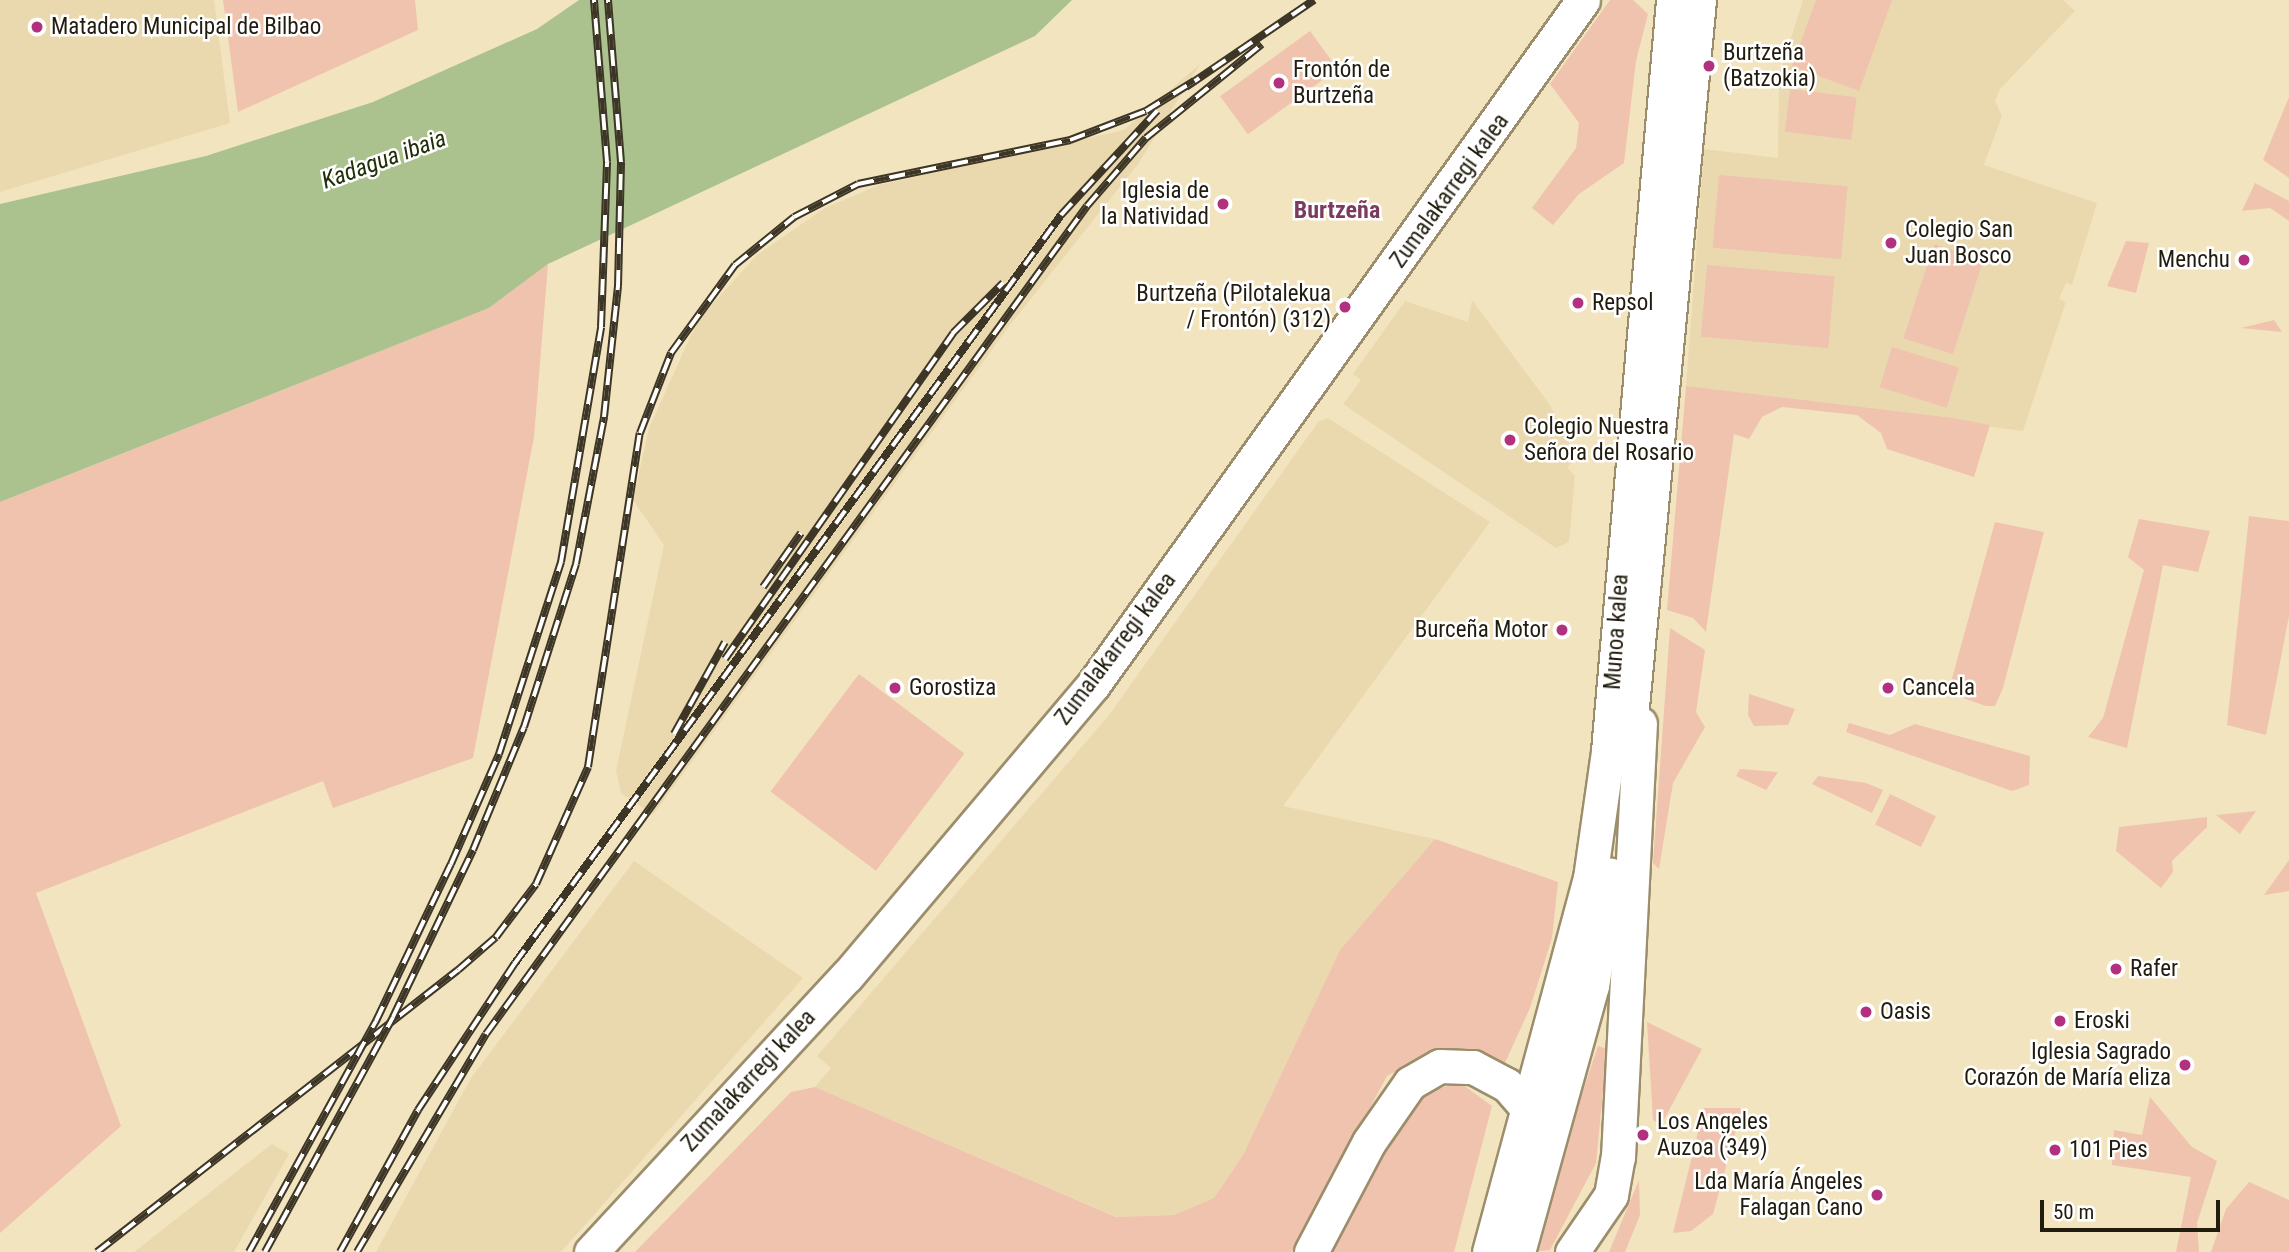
<!DOCTYPE html>
<meta charset="utf-8">
<style>
body{margin:0}
#map{position:relative;width:2289px;height:1252px;overflow:hidden;background:#f3e4c0;font-family:"Roboto Condensed",sans-serif}
div>[style]{position:absolute}
.built>*{inset:0;background:#ead9ae}
.green>*{inset:0;background:#efc3ad;transform-origin:0 0}
.water>*{inset:0;background:#abc28f}
.roads{filter:drop-shadow(2px 0 #9c8e6d) drop-shadow(-2px 0 #9c8e6d) drop-shadow(0 2px #9c8e6d) drop-shadow(0 -2px #9c8e6d)}
.primary>*{height:33px;margin:-16.5px;padding:0 16.5px;transform-origin:16.5px;border-radius:16.5px;background:#fff}
.rail>*{height:8px;margin-top:-4px;transform-origin:0;background:repeating-linear-gradient(90deg,#fff 0 16px,#3d3626 0 32px);box-sizing:border-box;border-block:2px solid #3d3626}
.dots>*{width:19px;height:19px;translate:-50% -50%;box-sizing:border-box;border:4px solid #fff;border-radius:50%}
span{translate:-50% -50%;white-space:nowrap;text-align:center;line-height:1.15;-webkit-text-stroke:5px #fff;paint-order:stroke}
.poi-label{font-size:23px;color:#211c0e}
.left{translate:0 -50%;text-align:left}
.right{translate:-100% -50%;text-align:right}
.street-label{font-size:23px;color:#211c0e}
.water-label{font-size:24px;color:#202f09;font-style:italic}
.neighbourhood-label{font-size:24px;color:#7b3b5e;font-weight:700}
.scale{position:absolute;left:2040px;top:1200px;width:180px;height:32px;box-sizing:border-box;border:4px solid #211c0e;border-top:0;padding-left:9px;font-size:21px;line-height:24px;white-space:nowrap;color:#211c0e;-webkit-text-stroke:5px #fff;paint-order:stroke}
</style>
<div id="map">
<div class="built">
<div style="clip-path:polygon(0 0,214px 0,230px 123px,0 192px)"></div>
<div style="clip-path:polygon(1803px 0,2063px 0,2075px 11px,2000px 89px,1995px 101px,2002px 116px,1984px 165px,2097px 203px,2072px 285px,2066px 283px,2059px 299px,2066px 302px,2023px 431px,1686px 386px,1704px 149px,1778px 158px,1779px 76px)"></div>
<div style="clip-path:polygon(1200px 64px,1138px 164px,1010px 325px,653px 815px,621px 793px,616px 771px,664px 545px,633px 500px,649px 428px,698px 320px,757px 255px,825px 208px,879px 185px,1124px 130px)"></div>
<div style="clip-path:polygon(1472px 300px,1550px 405px,1577px 459px,1567px 467px,1575px 476px,1569px 542px,1556px 548px,1343px 404px,1361px 380px,1353px 374px,1405px 301px,1468px 322px)"></div>
<div style="clip-path:polygon(1328px 418px,1490px 522px,1283px 806px,1435px 839px,1340px 950px,1243px 1155px,1214px 1198px,1174px 1215px,1117px 1217px,815px 1087px,831px 1068px,817px 1056px,1109px 715px,1319px 421px)"></div>
<div style="clip-path:polygon(634px 861px,803px 978px,561px 1252px,376px 1252px,471px 1078px)"></div>
<div style="clip-path:polygon(272px 1144px,289px 1154px,234px 1252px,134px 1252px)"></div>
</div>
<div class="green">
<div style="clip-path:polygon(223px 0,415px 0,418px 30px,238px 112px)"></div>
<div style="clip-path:polygon(1610px 0,1633px 0,1648px 14px,1636px 61px,1624px 163px,1579px 194px,1553px 225px,1532px 208px,1576px 148px,1579px 123px,1550px 84px)"></div>
<div style="clip-path:polygon(1816px 0,1892px 0,1859px 91px,1792px 66px)"></div>
<div style="left:1310px;top:31px;width:47px;height:111px;rotate:54deg"></div>
<div style="left:1790px;top:89px;width:67px;height:43px;rotate:7deg"></div>
<div style="clip-path:polygon(2289px 97px,2289px 178px,2263px 160px)"></div>
<div style="left:1719px;top:175px;width:129px;height:73px;rotate:5deg"></div>
<div style="clip-path:polygon(2255px 183px,2289px 201px,2289px 221px,2270px 208px,2242px 211px)"></div>
<div style="clip-path:polygon(2126px 241px,2149px 243px,2136px 293px,2107px 286px)"></div>
<div style="left:1934px;top:244px;width:52px;height:99px;rotate:18deg"></div>
<div style="clip-path:polygon(548px 264px,534px 437px,473px 758px,333px 808px,323px 781px,36px 893px,121px 1126px,0 1233px,0 502px,489px 308px)"></div>
<div style="left:1707px;top:265px;width:128px;height:72px;rotate:5deg"></div>
<div style="clip-path:polygon(2274px 320px,2282px 332px,2241px 328px)"></div>
<div style="left:1892px;top:347px;width:70px;height:42px;rotate:17deg"></div>
<div style="clip-path:polygon(1686px 386px,1953px 418px,1990px 425px,1974px 477px,1887px 449px,1881px 433px,1857px 415px,1782px 407px,1762px 417px,1749px 439px,1734px 434px,1706px 632px,1693px 618px,1667px 610px)"></div>
<div style="clip-path:polygon(2249px 516px,2289px 521px,2289px 616px,2266px 735px,2227px 725px)"></div>
<div style="clip-path:polygon(2139px 519px,2210px 531px,2198px 572px,2163px 565px,2127px 748px,2088px 737px,2103px 718px,2144px 570px,2128px 557px)"></div>
<div style="clip-path:polygon(1995px 522px,2044px 532px,2003px 688px,1995px 706px,1986px 706px,1948px 693px)"></div>
<div style="clip-path:polygon(1670px 628px,1705px 650px,1696px 712px,1705px 727px,1673px 783px,1659px 869px,1653px 863px)"></div>
<div style="left:859px;top:674px;width:132px;height:147px;rotate:37deg"></div>
<div style="clip-path:polygon(1749px 694px,1795px 709px,1788px 725px,1754px 726px,1748px 715px)"></div>
<div style="clip-path:polygon(1849px 723px,1890px 735px,1915px 724px,2030px 756px,2029px 785px,2012px 791px,1846px 732px)"></div>
<div style="clip-path:polygon(1740px 769px,1778px 772px,1766px 790px,1736px 776px)"></div>
<div style="clip-path:polygon(1818px 776px,1866px 783px,1883px 790px,1872px 813px,1812px 784px)"></div>
<div style="left:1890px;top:794px;width:51px;height:34px;rotate:26deg"></div>
<div style="clip-path:polygon(2256px 811px,2240px 834px,2216px 815px)"></div>
<div style="clip-path:polygon(2207px 817px,2207px 827px,2172px 861px,2173px 872px,2161px 888px,2116px 851px,2119px 827px)"></div>
<div style="clip-path:polygon(1435px 839px,1558px 882px,1552px 938px,1530px 1008px,1504px 1065px,1477px 1049px,1435px 1050px,1387px 1076px,1292px 1252px,635px 1252px,791px 1092px,815px 1087px,1116px 1217px,1174px 1215px,1214px 1198px,1243px 1155px,1340px 950px)"></div>
<div style="clip-path:polygon(2289px 860px,2289px 891px,2264px 895px)"></div>
<div style="clip-path:polygon(1647px 1022px,1702px 1049px,1661px 1125px,1653px 1120px)"></div>
<div style="clip-path:polygon(1598px 1046px,1607px 1049px,1596px 1163px,1550px 1250px,1529px 1252px)"></div>
<div style="clip-path:polygon(1459px 1082px,1492px 1106px,1454px 1252px,1324px 1252px,1370px 1164px,1415px 1097px)"></div>
<div style="clip-path:polygon(2150px 1097px,2192px 1147px,2217px 1161px,2197px 1223px,2199px 1252px,2176px 1252px,2191px 1177px,2112px 1165px,2114px 1130px,2142px 1135px)"></div>
<div style="clip-path:polygon(1704px 1108px,1742px 1108px,1713px 1214px,1691px 1231px,1673px 1233px)"></div>
<div style="clip-path:polygon(1639px 1180px,1640px 1215px,1625px 1252px,1609px 1252px)"></div>
<div style="clip-path:polygon(2249px 1182px,2289px 1200px,2289px 1252px,2211px 1252px,2226px 1209px)"></div>
</div>
<div class="water">
<div style="clip-path:polygon(579px 0,1072px 0,1035px 36px,548px 264px,489px 308px,0 502px,0 204px,206px 156px,373px 102px,537px 29px)"></div>
</div>
<div class="roads">
<div class="primary">
<div style="left:1628px;top:748px;width:751px;rotate:-84.58deg"></div>
<div style="left:591px;top:1252px;width:376px;rotate:-47.2deg"></div>
<div style="left:847px;top:976px;width:381px;rotate:-49.8deg"></div>
<div style="left:1093px;top:685px;width:842px;rotate:-54.42deg"></div>
<div style="left:1311px;top:1252px;width:124px;rotate:-62.2deg"></div>
<div style="left:1369px;top:1142px;width:72px;rotate:-55.2deg"></div>
<div style="left:1410px;top:1083px;width:34px;rotate:-30deg"></div>
<div style="left:1440px;top:1066px;width:33px;rotate:2deg"></div>
<div style="left:1473px;top:1067px;width:38px;rotate:28deg"></div>
<div style="left:1507px;top:1085px;width:33px;rotate:49deg"></div>
<div style="left:1489px;top:1252px;width:387px;rotate:-74.9deg"></div>
<div style="left:1590px;top:878px;width:128px;rotate:-81.9deg"></div>
<div style="left:1608px;top:751px;width:754px;rotate:-85.05deg"></div>
<div style="left:1518px;top:1252px;width:276px;rotate:-74.5deg"></div>
<div style="left:1592px;top:986px;width:113px;rotate:-80.9deg"></div>
<div style="left:1572px;top:1252px;width:69px;rotate:-55.6deg"></div>
<div style="left:1611px;top:1195px;width:39px;rotate:-80deg"></div>
<div style="left:1618px;top:1157px;width:434px;rotate:-87.1deg"></div>
</div>
</div>
<div class="rail">
<div style="left:1186px;top:87px;width:155px;rotate:-34.2deg"></div>
<div style="left:763px;top:587px;width:66px;rotate:-54.9deg"></div>
<div style="left:725px;top:659px;width:398px;rotate:-55deg"></div>
<div style="left:953px;top:333px;width:71px;rotate:-45deg"></div>
<div style="left:674px;top:734px;width:105px;rotate:-61deg"></div>
<div style="left:97px;top:1252px;width:458px;rotate:-38deg"></div>
<div style="left:458px;top:970px;width:50px;rotate:-41deg"></div>
<div style="left:496px;top:937px;width:66px;rotate:-53deg"></div>
<div style="left:536px;top:884px;width:128px;rotate:-66deg"></div>
<div style="left:588px;top:767px;width:338px;rotate:-81.2deg"></div>
<div style="left:640px;top:433px;width:86px;rotate:-68.8deg"></div>
<div style="left:671px;top:353px;width:109px;rotate:-54deg"></div>
<div style="left:735px;top:265px;width:76px;rotate:-39.1deg"></div>
<div style="left:794px;top:217px;width:72px;rotate:-27.3deg"></div>
<div style="left:858px;top:184px;width:217px;rotate:-11.7deg"></div>
<div style="left:1070px;top:140px;width:81px;rotate:-20.9deg"></div>
<div style="left:1146px;top:111px;width:57px;rotate:-32deg"></div>
<div style="left:249px;top:1252px;width:264px;rotate:-61.2deg"></div>
<div style="left:376px;top:1021px;width:174px;rotate:-64.5deg"></div>
<div style="left:451px;top:864px;width:120px;rotate:-66.4deg"></div>
<div style="left:499px;top:754px;width:202px;rotate:-72.1deg"></div>
<div style="left:561px;top:562px;width:238px;rotate:-80.3deg"></div>
<div style="left:601px;top:327px;width:165px;rotate:-87.9deg"></div>
<div style="left:607px;top:162px;width:163px;rotate:-94.6deg"></div>
<div style="left:265px;top:1252px;width:268px;rotate:-61.4deg"></div>
<div style="left:393px;top:1017px;width:185px;rotate:-64.4deg"></div>
<div style="left:473px;top:850px;width:133px;rotate:-67.5deg"></div>
<div style="left:524px;top:727px;width:171px;rotate:-72.3deg"></div>
<div style="left:576px;top:564px;width:150px;rotate:-79.2deg"></div>
<div style="left:604px;top:417px;width:132px;rotate:-83.9deg"></div>
<div style="left:618px;top:286px;width:124px;rotate:-88.6deg"></div>
<div style="left:621px;top:162px;width:163px;rotate:-94.6deg"></div>
<div style="left:340px;top:1252px;width:162px;rotate:-61.2deg"></div>
<div style="left:418px;top:1110px;width:176px;rotate:-56.6deg"></div>
<div style="left:515px;top:963px;width:926px;rotate:-53.87deg"></div>
<div style="left:1061px;top:215px;width:142px;rotate:-47.3deg"></div>
<div style="left:357px;top:1252px;width:253px;rotate:-59.4deg"></div>
<div style="left:486px;top:1034px;width:1023px;rotate:-54.03deg"></div>
<div style="left:1087px;top:206px;width:90px;rotate:-49.1deg"></div>
<div style="left:1146px;top:138px;width:149px;rotate:-39deg"></div>
</div>
<div class="dots">
<div style="left:37px;top:27px;background:#b1317e"></div>
<div style="left:1709px;top:66px;background:#b1317e"></div>
<div style="left:1279px;top:83px;background:#b1317e"></div>
<div style="left:1223px;top:204px;background:#b1317e"></div>
<div style="left:1891px;top:243px;background:#b1317e"></div>
<div style="left:2244px;top:260px;background:#b1317e"></div>
<div style="left:1578px;top:303px;background:#b1317e"></div>
<div style="left:1345px;top:307px;background:#b1317e"></div>
<div style="left:1510px;top:440px;background:#b1317e"></div>
<div style="left:1562px;top:630px;background:#b1317e"></div>
<div style="left:895px;top:688px;background:#b1317e"></div>
<div style="left:1888px;top:688px;background:#b1317e"></div>
<div style="left:2116px;top:969px;background:#b1317e"></div>
<div style="left:1866px;top:1012px;background:#b1317e"></div>
<div style="left:2060px;top:1021px;background:#b1317e"></div>
<div style="left:2185px;top:1065px;background:#b1317e"></div>
<div style="left:1643px;top:1135px;background:#b1317e"></div>
<div style="left:2055px;top:1150px;background:#b1317e"></div>
<div style="left:1877px;top:1195px;background:#b1317e"></div>
</div>
<div class="poi-label">
<span class="left" style="left:51px;top:27px">Matadero Municipal de Bilbao</span>
<span class="left" style="left:1723px;top:66px">Burtzeña<br>(Batzokia)</span>
<span class="left" style="left:1293px;top:83px">Frontón de<br>Burtzeña</span>
<span class="right" style="left:1209px;top:204px">Iglesia de<br>la Natividad</span>
<span class="left" style="left:1905px;top:243px">Colegio San<br>Juan Bosco</span>
<span class="right" style="left:2230px;top:260px">Menchu</span>
<span class="right" style="left:1331px;top:307px">Burtzeña (Pilotalekua<br>/ Frontón) (312)</span>
<span class="left" style="left:1592px;top:303px">Repsol</span>
<span class="left" style="left:1524px;top:440px">Colegio Nuestra<br>Señora del Rosario</span>
<span class="right" style="left:1548px;top:630px">Burceña Motor</span>
<span class="left" style="left:909px;top:688px">Gorostiza</span>
<span class="left" style="left:1902px;top:688px">Cancela</span>
<span class="left" style="left:2130px;top:969px">Rafer</span>
<span class="left" style="left:1880px;top:1012px">Oasis</span>
<span class="left" style="left:2074px;top:1021px">Eroski</span>
<span class="right" style="left:2171px;top:1065px">Iglesia Sagrado<br>Corazón de María eliza</span>
<span class="left" style="left:1657px;top:1135px">Los Angeles<br>Auzoa (349)</span>
<span class="left" style="left:2069px;top:1150px">101 Pies</span>
<span class="right" style="left:1863px;top:1195px">Lda María Ángeles<br>Falagan Cano</span>
</div>
<div class="street-label">
<span style="left:1450px;top:191px;rotate:-54deg">Zumalakarregi kalea</span>
<span style="left:1617px;top:632px;rotate:-86deg">Munoa kalea</span>
<span style="left:1116px;top:649px;rotate:-53deg">Zumalakarregi kalea</span>
<span style="left:749px;top:1081px;rotate:-47deg">Zumalakarregi kalea</span>
</div>
<div class="water-label">
<span style="left:384px;top:160px;rotate:-20deg">Kadagua ibaia</span>
</div>
<div class="neighbourhood-label">
<span style="left:1337px;top:211px">Burtzeña</span>
</div>
<div class="scale">50 m</div>
</div>
